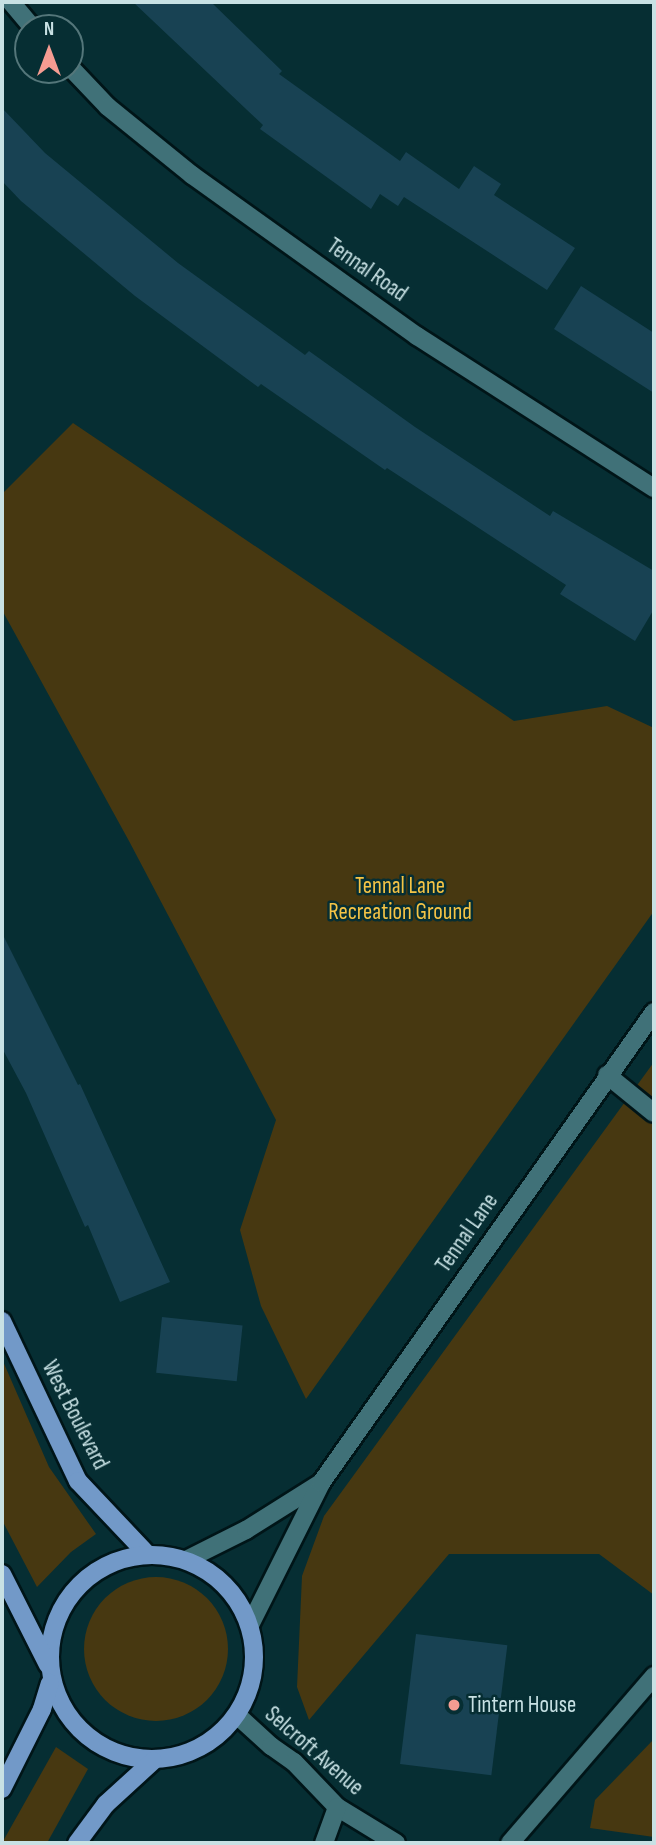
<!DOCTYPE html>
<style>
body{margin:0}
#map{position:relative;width:656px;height:1845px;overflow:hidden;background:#062e33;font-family:"Sofia Sans Condensed",sans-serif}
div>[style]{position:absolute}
.green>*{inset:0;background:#473811}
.round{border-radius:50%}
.building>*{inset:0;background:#184253;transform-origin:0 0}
.roads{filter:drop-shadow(2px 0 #001518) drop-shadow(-2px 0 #001518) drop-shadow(0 2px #001518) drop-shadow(0 -2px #001518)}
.minor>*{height:18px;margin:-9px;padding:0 9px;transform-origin:9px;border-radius:9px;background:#407178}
.major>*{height:18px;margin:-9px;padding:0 9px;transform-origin:9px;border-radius:9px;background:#7299c8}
.major>.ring{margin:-9px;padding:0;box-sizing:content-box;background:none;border:18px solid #7299c8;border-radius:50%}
.dots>*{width:19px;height:19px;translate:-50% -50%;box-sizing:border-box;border:4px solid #062e33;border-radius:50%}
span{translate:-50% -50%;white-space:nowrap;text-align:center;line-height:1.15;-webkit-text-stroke:5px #062e33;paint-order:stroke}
.street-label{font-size:23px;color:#c8e1e4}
.park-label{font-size:23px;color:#f5c446}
.poi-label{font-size:23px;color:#c8e1e4}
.left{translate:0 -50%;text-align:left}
.frame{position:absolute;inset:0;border:4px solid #c8e1e4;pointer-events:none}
.north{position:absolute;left:14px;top:14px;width:70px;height:70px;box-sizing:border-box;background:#062e33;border:2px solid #54767a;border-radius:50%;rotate:0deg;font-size:19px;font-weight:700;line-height:28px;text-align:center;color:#c8e1e4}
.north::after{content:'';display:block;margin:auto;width:24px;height:32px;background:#f59c92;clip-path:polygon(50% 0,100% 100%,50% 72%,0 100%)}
</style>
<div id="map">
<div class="green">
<div style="clip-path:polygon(73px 423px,514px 721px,607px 706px,654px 728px,654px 911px,306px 1399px,261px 1306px,240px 1230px,276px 1120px,129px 841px,2px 610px,2px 494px)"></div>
<div style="clip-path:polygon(654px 1062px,654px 1595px,599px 1554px,449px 1554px,309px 1720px,297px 1687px,302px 1576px,324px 1516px)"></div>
<div style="clip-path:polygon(2px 1359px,49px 1467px,96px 1534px,71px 1552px,37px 1587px,2px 1520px)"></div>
<div class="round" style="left:84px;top:1577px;width:144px;height:144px"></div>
<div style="clip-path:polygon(654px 1739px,654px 1837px,590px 1828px,595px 1800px)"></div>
<div style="clip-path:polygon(56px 1747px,88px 1769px,47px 1843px,2px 1843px)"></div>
</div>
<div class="building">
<div style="clip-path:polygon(133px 2px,211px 2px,282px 71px,279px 74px,400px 161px,406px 152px,459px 189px,474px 166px,501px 184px,494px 195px,575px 248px,547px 290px,404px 197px,398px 206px,380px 194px,371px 209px,260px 129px,263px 125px)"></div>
<div style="clip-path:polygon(2px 108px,45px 153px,178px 263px,305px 355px,309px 351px,415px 427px,550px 516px,553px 511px,654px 571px,654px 609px,635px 641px,560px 594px,566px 585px,387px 468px,385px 470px,261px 384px,258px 387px,135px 296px,21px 201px,2px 181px)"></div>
<div style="clip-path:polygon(581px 286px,654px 333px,654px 393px,554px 329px)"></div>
<div style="clip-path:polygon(2px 933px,78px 1085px,80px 1084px,170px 1282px,120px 1302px,88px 1225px,85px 1227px,26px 1093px,2px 1048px)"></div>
<div style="left:162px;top:1317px;width:81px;height:56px;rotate:6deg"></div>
<div style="left:416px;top:1634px;width:92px;height:131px;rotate:7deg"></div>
</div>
<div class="roads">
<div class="minor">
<div style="left:11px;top:2px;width:34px;rotate:50deg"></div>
<div style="left:70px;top:67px;width:55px;rotate:46.5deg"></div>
<div style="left:108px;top:107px;width:108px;rotate:39deg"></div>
<div style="left:192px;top:175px;width:277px;rotate:35.6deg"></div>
<div style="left:417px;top:336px;width:282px;rotate:32.7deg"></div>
<div style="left:607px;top:1075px;width:60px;rotate:39deg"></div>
<div style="left:188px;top:1559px;width:65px;rotate:-26.6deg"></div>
<div style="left:246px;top:1530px;width:89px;rotate:-32.1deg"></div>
<div style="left:251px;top:1623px;width:157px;rotate:-63.4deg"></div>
<div style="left:321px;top:1483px;width:577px;rotate:-54.74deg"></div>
<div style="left:238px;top:1716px;width:45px;rotate:42.3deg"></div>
<div style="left:271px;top:1746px;width:28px;rotate:35deg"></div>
<div style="left:294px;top:1762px;width:62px;rotate:46.3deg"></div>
<div style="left:337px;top:1807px;width:69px;rotate:31.4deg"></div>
<div style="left:324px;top:1843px;width:38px;rotate:-70deg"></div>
<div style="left:510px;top:1843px;width:221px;rotate:-49.2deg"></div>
</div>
<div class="major">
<div style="left:2px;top:1321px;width:177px;rotate:64.6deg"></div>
<div style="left:78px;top:1481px;width:99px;rotate:46.6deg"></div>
<div class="ring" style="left:50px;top:1555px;width:186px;height:186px"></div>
<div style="left:2px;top:1574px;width:102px;rotate:63.2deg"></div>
<div style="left:2px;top:1789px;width:89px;rotate:-63.4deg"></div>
<div style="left:42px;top:1709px;width:27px;rotate:-73deg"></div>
<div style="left:77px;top:1843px;width:49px;rotate:-53.4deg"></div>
<div style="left:106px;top:1804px;width:64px;rotate:-42.5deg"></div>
</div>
</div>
<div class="dots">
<div style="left:454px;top:1705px;background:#f59c92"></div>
</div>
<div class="street-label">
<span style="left:367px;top:270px;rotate:35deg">Tennal Road</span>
<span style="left:467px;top:1233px;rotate:-55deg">Tennal Lane</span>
<span style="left:75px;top:1415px;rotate:63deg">West Boulevard</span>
<span style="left:314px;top:1751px;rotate:41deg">Selcroft Avenue</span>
</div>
<div class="park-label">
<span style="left:400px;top:899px">Tennal Lane<br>Recreation Ground</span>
</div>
<div class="poi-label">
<span class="left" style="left:468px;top:1705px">Tintern House</span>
</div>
<div class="frame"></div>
<div class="north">N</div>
</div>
